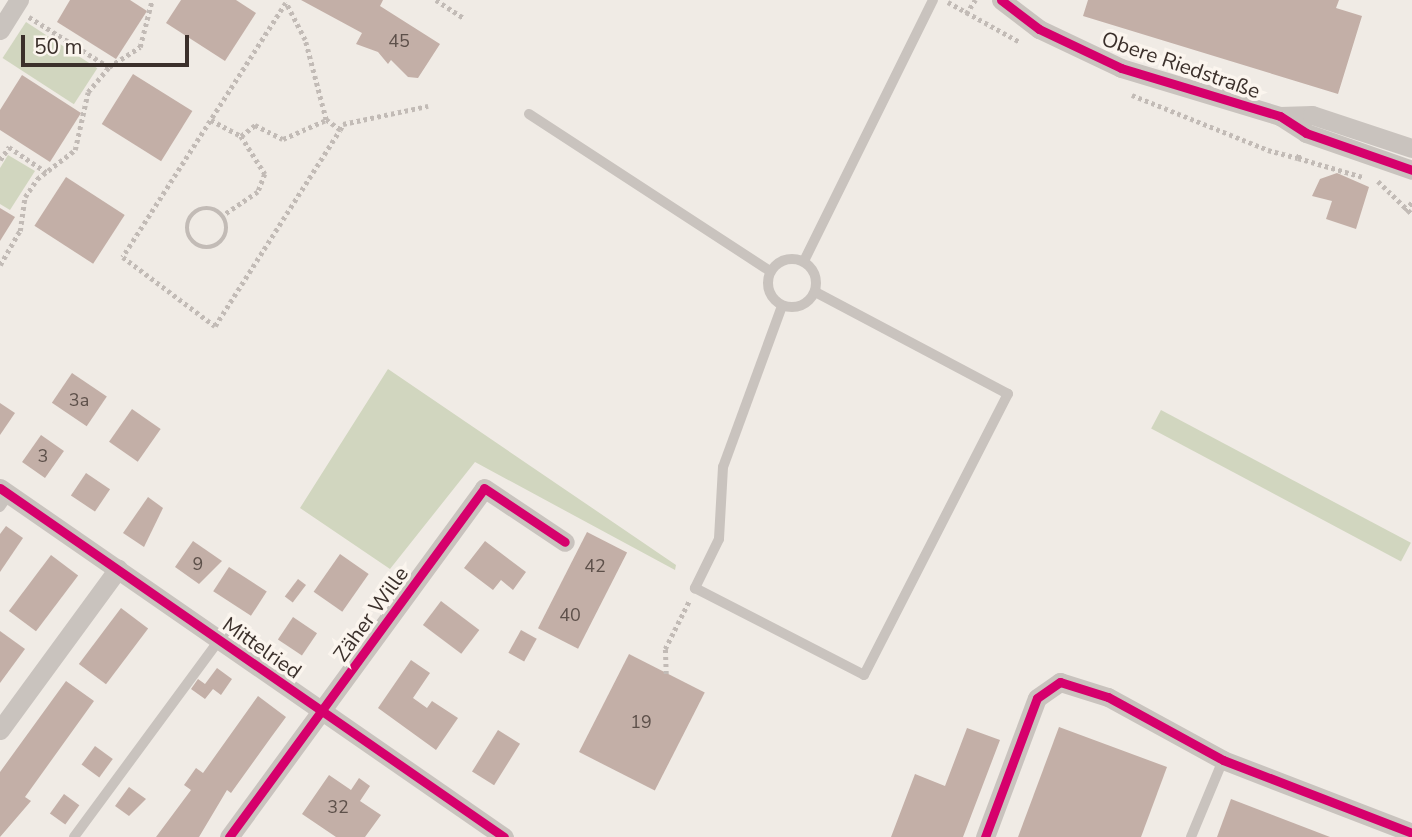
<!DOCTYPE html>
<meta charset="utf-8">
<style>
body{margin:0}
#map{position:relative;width:1412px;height:837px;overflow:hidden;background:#f0ebe5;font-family:"Nunito Sans",sans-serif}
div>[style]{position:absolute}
.green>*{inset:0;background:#d1d6bf;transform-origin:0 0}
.building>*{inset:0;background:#c3afa7;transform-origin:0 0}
.path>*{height:4.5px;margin-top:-2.25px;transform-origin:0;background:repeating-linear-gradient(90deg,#c2bbb6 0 3.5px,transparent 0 7px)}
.path>.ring{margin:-2.25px;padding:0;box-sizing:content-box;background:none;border:4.5px solid #c2bbb6;border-radius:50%}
.service>*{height:10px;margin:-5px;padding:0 5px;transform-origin:5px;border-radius:5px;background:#c9c3be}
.service>.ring{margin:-5px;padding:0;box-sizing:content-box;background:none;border:10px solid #c9c3be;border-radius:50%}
.minor>*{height:19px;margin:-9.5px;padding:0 9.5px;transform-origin:9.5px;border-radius:9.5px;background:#c9c3be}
.cycleway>*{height:9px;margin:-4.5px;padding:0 4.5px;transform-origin:4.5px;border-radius:4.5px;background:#d6006c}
span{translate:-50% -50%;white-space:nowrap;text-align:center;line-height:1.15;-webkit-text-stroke:7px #fbf5ee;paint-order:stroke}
.number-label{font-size:18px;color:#5d504a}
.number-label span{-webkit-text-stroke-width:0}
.street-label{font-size:21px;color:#3b302b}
.scale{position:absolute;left:21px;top:35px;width:168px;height:32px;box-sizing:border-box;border:4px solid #3b302b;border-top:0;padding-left:9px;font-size:21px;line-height:24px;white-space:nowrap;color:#3b302b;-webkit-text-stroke:5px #fbf5ee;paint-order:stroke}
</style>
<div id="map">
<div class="green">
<div style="left:26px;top:22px;width:85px;height:43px;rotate:33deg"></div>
<div style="clip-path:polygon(8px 155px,35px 171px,10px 210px,0 204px,0 168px)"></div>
<div style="clip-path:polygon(388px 369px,676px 565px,675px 570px,475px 462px,390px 569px,300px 508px)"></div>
<div style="left:1161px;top:410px;width:283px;height:21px;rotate:28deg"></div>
</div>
<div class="building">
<div style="clip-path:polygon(70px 0,130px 0,147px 11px,116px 59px,57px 22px)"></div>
<div style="clip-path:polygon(181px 0,236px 0,256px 13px,225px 61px,166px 23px)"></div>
<div style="clip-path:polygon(301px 0,383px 0,380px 6px,440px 44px,418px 78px,408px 77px,391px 60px,388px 64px,378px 52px,356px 44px,362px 33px)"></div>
<div style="clip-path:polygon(1088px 0,1339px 0,1336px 8px,1362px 16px,1338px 94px,1083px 16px)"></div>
<div style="left:133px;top:74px;width:70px;height:59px;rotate:32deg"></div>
<div style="clip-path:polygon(22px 75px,81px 113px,50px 162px,0 130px,0 110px)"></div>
<div style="clip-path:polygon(1337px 173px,1369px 187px,1356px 229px,1326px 219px,1332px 201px,1312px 196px,1320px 179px)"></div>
<div style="left:66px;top:177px;width:70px;height:58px;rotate:33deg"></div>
<div style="clip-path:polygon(0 208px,15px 217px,0 241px)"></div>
<div style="left:72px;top:373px;width:42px;height:36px;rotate:34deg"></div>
<div style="clip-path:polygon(0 403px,15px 413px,0 435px)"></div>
<div style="left:132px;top:409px;width:35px;height:40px;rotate:35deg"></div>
<div style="left:41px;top:435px;width:28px;height:33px;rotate:35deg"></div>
<div style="left:86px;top:473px;width:29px;height:27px;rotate:34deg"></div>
<div style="clip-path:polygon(148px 497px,163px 508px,144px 547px,123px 533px)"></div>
<div style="clip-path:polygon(6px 526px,23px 538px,0 572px,0 534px)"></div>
<div style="left:587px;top:532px;width:45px;height:108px;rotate:27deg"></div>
<div style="clip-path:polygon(193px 541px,222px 561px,199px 584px,175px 567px)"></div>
<div style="clip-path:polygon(485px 541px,526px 572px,513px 590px,501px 580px,493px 590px,464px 568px)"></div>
<div style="left:340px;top:554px;width:35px;height:46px;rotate:35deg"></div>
<div style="left:51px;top:555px;width:34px;height:70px;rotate:37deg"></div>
<div style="left:229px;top:567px;width:45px;height:29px;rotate:33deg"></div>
<div style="left:298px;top:579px;width:10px;height:22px;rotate:37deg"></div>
<div style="left:441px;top:601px;width:48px;height:30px;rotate:37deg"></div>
<div style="left:121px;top:608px;width:34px;height:70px;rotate:37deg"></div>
<div style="left:293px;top:617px;width:29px;height:27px;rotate:34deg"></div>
<div style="left:521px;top:630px;width:18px;height:26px;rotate:29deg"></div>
<div style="clip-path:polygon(0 631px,25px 649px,0 683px)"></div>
<div style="left:629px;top:654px;width:85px;height:110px;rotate:27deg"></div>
<div style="clip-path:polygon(411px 660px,430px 673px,413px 698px,427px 708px,432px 701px,458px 718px,436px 750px,378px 708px)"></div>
<div style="clip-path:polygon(217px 668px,232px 679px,221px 695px,213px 689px,205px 699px,191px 689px,198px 679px,205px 684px)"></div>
<div style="clip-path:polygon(66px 681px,94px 701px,25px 797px,31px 801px,0 837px,0 772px)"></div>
<div style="clip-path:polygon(258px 696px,286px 717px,272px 736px,231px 793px,227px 790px,199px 837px,156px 837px,191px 790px,184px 785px,196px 768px,203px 773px)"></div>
<div style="clip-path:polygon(1059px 727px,1167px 767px,1141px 837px,1018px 837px)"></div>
<div style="clip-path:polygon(967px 728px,1000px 740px,963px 837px,891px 837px,915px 774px,945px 786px)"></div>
<div style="left:498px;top:730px;width:26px;height:49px;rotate:32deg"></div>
<div style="left:95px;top:746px;width:22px;height:23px;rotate:36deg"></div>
<div style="clip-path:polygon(329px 775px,351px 790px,359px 778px,370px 786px,360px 801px,381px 815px,365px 837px,336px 837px,302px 814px)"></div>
<div style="clip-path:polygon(129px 787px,146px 799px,129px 816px,115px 806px)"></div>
<div style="left:64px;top:794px;width:19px;height:24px;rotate:36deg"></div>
<div style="clip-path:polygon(1231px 799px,1330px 837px,1217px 837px)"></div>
</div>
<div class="path">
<div style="left:436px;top:0;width:33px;rotate:33deg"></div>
<div style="left:948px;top:2px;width:82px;rotate:29.1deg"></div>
<div style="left:966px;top:14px;width:17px;rotate:-57deg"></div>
<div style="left:29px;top:17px;width:94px;rotate:32deg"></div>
<div style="left:1132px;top:95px;width:147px;rotate:22deg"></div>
<div style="left:1268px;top:150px;width:31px;rotate:15deg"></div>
<div style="left:1298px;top:158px;width:6px;rotate:-72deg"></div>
<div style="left:211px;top:120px;width:34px;rotate:28deg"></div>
<div style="left:241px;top:136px;width:45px;rotate:57.7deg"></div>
<div style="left:265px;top:174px;width:19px;rotate:111deg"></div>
<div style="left:258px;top:192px;width:41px;rotate:145.9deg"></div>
<div style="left:340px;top:130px;width:17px;rotate:-144deg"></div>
<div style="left:326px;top:120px;width:83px;rotate:-104.7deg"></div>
<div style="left:305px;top:40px;width:42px;rotate:-117.2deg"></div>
<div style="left:286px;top:3px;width:302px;rotate:122.7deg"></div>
<div style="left:123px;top:257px;width:115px;rotate:36.9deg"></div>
<div style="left:215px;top:326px;width:232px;rotate:-57.5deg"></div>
<div style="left:340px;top:130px;width:7px;rotate:-63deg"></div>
<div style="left:343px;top:124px;width:87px;rotate:-12deg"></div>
<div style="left:241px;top:136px;width:18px;rotate:-38deg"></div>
<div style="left:255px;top:125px;width:31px;rotate:27deg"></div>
<div style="left:283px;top:139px;width:47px;rotate:-23.8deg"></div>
<div style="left:1298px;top:158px;width:68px;rotate:16.3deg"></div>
<div style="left:0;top:160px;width:16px;rotate:-55deg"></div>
<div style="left:9px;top:147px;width:45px;rotate:34deg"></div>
<div style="left:1378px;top:181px;width:47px;rotate:44.1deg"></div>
<div class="ring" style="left:187px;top:208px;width:35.5px;height:35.5px"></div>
<div style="left:1405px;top:211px;width:11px;rotate:-52deg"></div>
<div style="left:0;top:265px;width:39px;rotate:-60deg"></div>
<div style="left:20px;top:231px;width:34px;rotate:-82deg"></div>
<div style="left:25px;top:197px;width:22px;rotate:-56deg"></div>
<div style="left:37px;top:179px;width:48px;rotate:-37.3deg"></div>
<div style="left:75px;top:150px;width:59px;rotate:-77.4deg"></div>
<div style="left:88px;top:92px;width:33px;rotate:-50deg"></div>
<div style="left:109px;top:67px;width:37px;rotate:-33deg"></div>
<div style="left:140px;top:47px;width:49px;rotate:-75.7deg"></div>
<div style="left:666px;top:674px;width:25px;rotate:-92deg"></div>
<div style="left:665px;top:649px;width:54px;rotate:-63.4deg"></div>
</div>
<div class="service">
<div style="left:529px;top:114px;width:288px;rotate:33.1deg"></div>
<div class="ring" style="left:768px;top:259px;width:38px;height:38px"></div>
<div style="left:804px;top:261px;width:291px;rotate:-63.7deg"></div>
<div style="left:782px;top:306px;width:171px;rotate:110.1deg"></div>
<div style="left:723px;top:467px;width:72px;rotate:93.2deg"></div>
<div style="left:719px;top:539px;width:55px;rotate:116.1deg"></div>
<div style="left:695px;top:588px;width:190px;rotate:27.2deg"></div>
<div style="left:864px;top:675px;width:316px;rotate:-62.9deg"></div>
<div style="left:1008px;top:394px;width:218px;rotate:-152.1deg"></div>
<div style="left:0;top:507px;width:16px;rotate:-55deg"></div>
<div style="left:74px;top:837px;width:245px;rotate:-53.6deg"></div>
<div style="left:1191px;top:837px;width:83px;rotate:-67.4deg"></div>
</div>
<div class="minor">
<div style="left:1001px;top:0;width:48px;rotate:37.3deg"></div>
<div style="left:1039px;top:29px;width:91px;rotate:25.4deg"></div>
<div style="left:1121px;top:68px;width:166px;rotate:16.8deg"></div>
<div style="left:1280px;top:116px;width:31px;rotate:33deg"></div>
<div style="left:1306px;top:133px;width:112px;rotate:19.2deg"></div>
<div style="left:0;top:30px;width:36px;rotate:-58deg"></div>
<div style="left:1280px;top:116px;width:32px;rotate:-2deg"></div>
<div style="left:1312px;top:115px;width:105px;rotate:18.3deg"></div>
<div style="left:0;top:488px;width:613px;rotate:34.7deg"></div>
<div style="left:0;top:730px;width:200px;rotate:-53.8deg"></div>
<div style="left:229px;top:837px;width:432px;rotate:-53.8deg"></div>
<div style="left:484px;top:488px;width:97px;rotate:33.7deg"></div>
<div style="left:985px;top:837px;width:148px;rotate:-69.5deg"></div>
<div style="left:1037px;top:698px;width:28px;rotate:-35deg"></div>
<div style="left:1060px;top:682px;width:50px;rotate:17.4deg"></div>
<div style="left:1108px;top:697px;width:131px;rotate:28.7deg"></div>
<div style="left:1223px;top:760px;width:203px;rotate:21.1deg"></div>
</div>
<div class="cycleway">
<div style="left:1001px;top:0;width:48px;rotate:37.3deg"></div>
<div style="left:1039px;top:29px;width:91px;rotate:25.4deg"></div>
<div style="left:1121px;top:68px;width:166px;rotate:16.8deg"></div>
<div style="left:1280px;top:116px;width:31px;rotate:33deg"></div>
<div style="left:1306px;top:133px;width:112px;rotate:19.2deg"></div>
<div style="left:0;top:488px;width:613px;rotate:34.7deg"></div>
<div style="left:229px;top:837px;width:432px;rotate:-53.8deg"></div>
<div style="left:484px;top:488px;width:97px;rotate:33.7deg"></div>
<div style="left:985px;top:837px;width:148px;rotate:-69.5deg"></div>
<div style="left:1037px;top:698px;width:28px;rotate:-35deg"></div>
<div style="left:1060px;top:682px;width:50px;rotate:17.4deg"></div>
<div style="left:1108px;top:697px;width:131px;rotate:28.7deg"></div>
<div style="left:1223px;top:760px;width:203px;rotate:21.1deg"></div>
</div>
<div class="number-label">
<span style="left:399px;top:41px">45</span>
<span style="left:79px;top:400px">3a</span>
<span style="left:43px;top:456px">3</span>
<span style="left:198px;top:564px">9</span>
<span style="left:595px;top:566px">42</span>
<span style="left:570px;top:615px">40</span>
<span style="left:641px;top:722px">19</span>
<span style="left:338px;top:807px">32</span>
</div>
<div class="street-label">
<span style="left:1181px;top:65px;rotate:19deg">Obere Riedstraße</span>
<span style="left:371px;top:614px;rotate:-54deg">Zäher Wille</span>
<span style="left:262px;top:648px;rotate:35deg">Mittelried</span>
</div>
<div class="scale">50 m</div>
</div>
